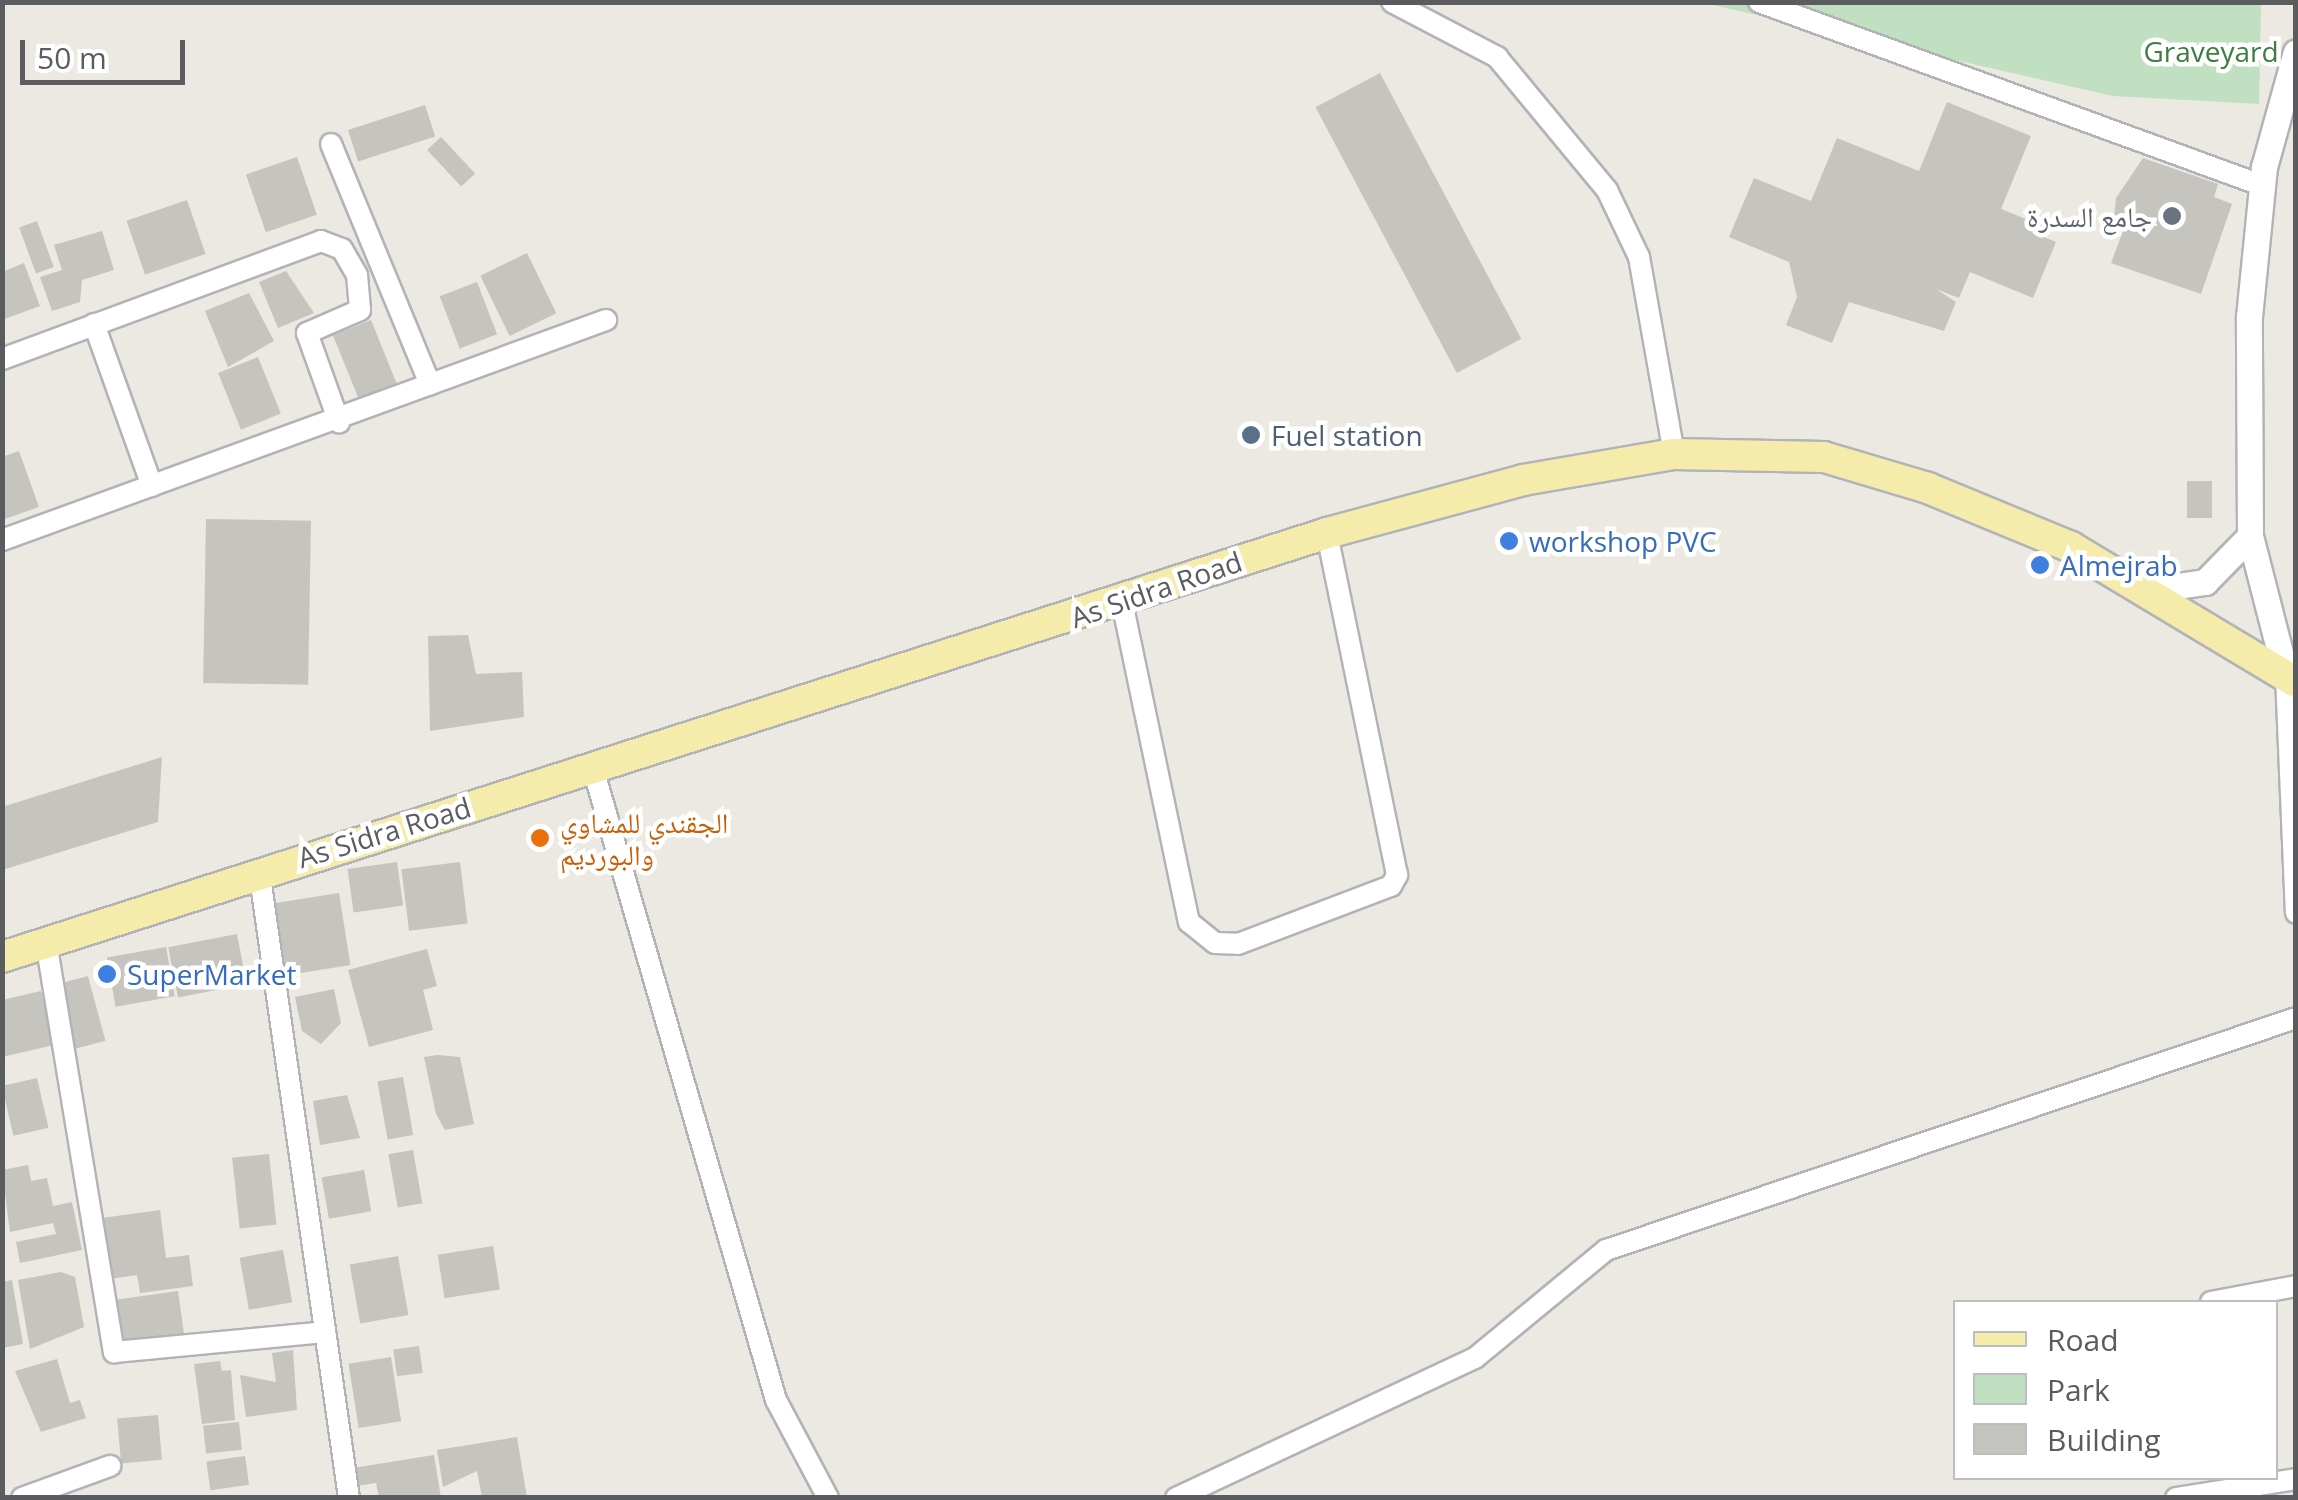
<!DOCTYPE html>
<meta charset="utf-8">
<style>
body{margin:0}
#map{position:relative;width:2298px;height:1500px;overflow:hidden;background:#ebe9e1;font-family:"Open Sans","Noto Naskh Arabic",sans-serif}
div>[style]{position:absolute}
.green>*{inset:0;background:#c0e0c1}
.building>*{inset:0;background:#c6c4be;transform-origin:0 0}
.roads{filter:drop-shadow(2px 0 #b2b3b7) drop-shadow(-2px 0 #b2b3b7) drop-shadow(0 2px #b2b3b7) drop-shadow(0 -2px #b2b3b7)}
.minor>*{height:20px;margin:-10px;padding:0 10px;transform-origin:10px;border-radius:10px;background:#fff}
.tertiary>*{height:25px;margin:-12.5px;padding:0 12.5px;transform-origin:12.5px;border-radius:12.5px;background:#fff}
.primary>*{height:30px;margin:-15px;padding:0 15px;transform-origin:15px;border-radius:15px;background:#f5ecac}
.dots>*{width:28px;height:28px;translate:-50% -50%;box-sizing:border-box;border:5px solid #fff;border-radius:50%}
span{translate:-50% -50%;white-space:nowrap;text-align:center;line-height:1.15;-webkit-text-stroke:9px #fff;paint-order:stroke}
.park-label{font-size:28px;color:#3d7c43}
.worship-label{font-size:28px;color:#5b616d}
.right{translate:-100% -50%;text-align:right}
.service-label{font-size:28px;color:#4e5e75}
.left{translate:0 -50%;text-align:left}
.shop-label{font-size:28px;color:#366cbe}
.street-label{font-size:28px;color:#5a5c60}
.food-label{font-size:28px;color:#c56008}
.frame{position:absolute;inset:0;border:5px solid #5a5c60;pointer-events:none}
.legend{position:absolute;left:1953px;top:1300px;width:325px;height:180px;box-sizing:border-box;background:#fff;border:2px solid #bdbebf;margin:0;padding:12px 18px;list-style:none;font-size:30px;color:#5a5c60}
.legend li{display:flex;align-items:center;gap:20px;height:50px}
.legend b{width:50px;border:2px solid #bdbebf}
.scale{position:absolute;left:20px;top:40px;width:165px;height:45px;box-sizing:border-box;border:5px solid #5a5c60;border-top:0;padding-left:12px;font-size:30px;line-height:35px;white-space:nowrap;color:#5a5c60;-webkit-text-stroke:8px #fff;paint-order:stroke}
</style>
<div id="map">
<div class="green">
<div style="clip-path:polygon(1704px 3px,2261px 3px,2259px 104px,2113px 96px)"></div>
</div>
<div class="building">
<div style="left:1380px;top:73px;width:301px;height:73px;rotate:62deg"></div>
<div style="clip-path:polygon(1947px 102px,2031px 136px,2001px 209px,2048px 228px,2044px 237px,2056px 242px,2033px 298px,1970px 272px,1959px 298px,1936px 289px,1956px 302px,1944px 331px,1849px 302px,1832px 343px,1786px 325px,1797px 297px,1789px 262px,1729px 237px,1754px 178px,1811px 201px,1837px 138px,1919px 171px)"></div>
<div style="left:425px;top:105px;width:33px;height:81px;rotate:72deg"></div>
<div style="left:441px;top:137px;width:50px;height:19px;rotate:47deg"></div>
<div style="left:297px;top:157px;width:61px;height:54px;rotate:71deg"></div>
<div style="clip-path:polygon(2143px 158px,2218px 184px,2214px 197px,2232px 204px,2201px 294px,2111px 263px,2123px 231px,2113px 227px,2116px 198px)"></div>
<div style="left:187px;top:200px;width:57px;height:64px;rotate:71deg"></div>
<div style="left:37px;top:221px;width:49px;height:19px;rotate:70deg"></div>
<div style="clip-path:polygon(102px 231px,114px 270px,82px 280px,80px 302px,52px 311px,40px 277px,62px 270px,54px 245px)"></div>
<div style="left:527px;top:253px;width:67px;height:52px;rotate:64deg"></div>
<div style="clip-path:polygon(24px 263px,40px 306px,2px 320px,2px 272px)"></div>
<div style="clip-path:polygon(286px 271px,314px 313px,278px 328px,259px 282px)"></div>
<div style="left:477px;top:282px;width:56px;height:40px;rotate:69deg"></div>
<div style="clip-path:polygon(249px 293px,274px 341px,228px 367px,205px 311px)"></div>
<div style="left:371px;top:320px;width:69px;height:41px;rotate:68deg"></div>
<div style="left:258px;top:357px;width:61px;height:43px;rotate:68deg"></div>
<div style="clip-path:polygon(19px 451px,39px 507px,2px 520px,2px 457px)"></div>
<div style="left:2187px;top:481px;width:25px;height:37px"></div>
<div style="left:206px;top:519px;width:105px;height:164px;rotate:1deg"></div>
<div style="clip-path:polygon(468px 635px,476px 674px,522px 672px,524px 717px,430px 731px,428px 636px)"></div>
<div style="clip-path:polygon(162px 757px,158px 822px,2px 870px,2px 807px)"></div>
<div style="left:397px;top:862px;width:44px;height:50px;rotate:82deg"></div>
<div style="left:460px;top:862px;width:62px;height:59px;rotate:83deg"></div>
<div style="left:339px;top:893px;width:73px;height:69px;rotate:81deg"></div>
<div style="left:237px;top:934px;width:51px;height:70px;rotate:79deg"></div>
<div style="left:166px;top:947px;width:50px;height:60px;rotate:80deg"></div>
<div style="clip-path:polygon(427px 949px,437px 986px,423px 990px,433px 1030px,369px 1047px,348px 970px)"></div>
<div style="left:88px;top:976px;width:67px;height:31px;rotate:75deg"></div>
<div style="clip-path:polygon(334px 989px,341px 1023px,321px 1044px,302px 1031px,295px 997px)"></div>
<div style="clip-path:polygon(41px 991px,54px 1045px,2px 1057px,2px 1000px)"></div>
<div style="clip-path:polygon(437px 1055px,460px 1057px,474px 1124px,445px 1130px,436px 1114px,424px 1057px)"></div>
<div style="left:403px;top:1077px;width:59px;height:26px;rotate:80deg"></div>
<div style="left:37px;top:1078px;width:51px;height:36px;rotate:77deg"></div>
<div style="clip-path:polygon(347px 1095px,360px 1138px,320px 1145px,313px 1101px)"></div>
<div style="left:413px;top:1150px;width:54px;height:25px;rotate:80deg"></div>
<div style="left:269px;top:1154px;width:71px;height:37px;rotate:84deg"></div>
<div style="clip-path:polygon(28px 1165px,31px 1181px,47px 1178px,53px 1206px,72px 1202px,82px 1250px,20px 1263px,16px 1242px,56px 1234px,53px 1223px,10px 1232px,2px 1170px)"></div>
<div style="left:364px;top:1170px;width:42px;height:43px;rotate:80deg"></div>
<div style="clip-path:polygon(160px 1210px,166px 1258px,189px 1255px,193px 1286px,140px 1293px,137px 1275px,110px 1279px,102px 1218px)"></div>
<div style="left:493px;top:1246px;width:44px;height:56px;rotate:81deg"></div>
<div style="left:283px;top:1250px;width:53px;height:44px;rotate:80deg"></div>
<div style="left:398px;top:1256px;width:60px;height:49px;rotate:80deg"></div>
<div style="clip-path:polygon(61px 1272px,75px 1277px,84px 1327px,30px 1349px,18px 1280px)"></div>
<div style="clip-path:polygon(12px 1280px,23px 1344px,2px 1348px,2px 1282px)"></div>
<div style="left:178px;top:1291px;width:44px;height:74px;rotate:82deg"></div>
<div style="left:419px;top:1346px;width:27px;height:26px;rotate:82deg"></div>
<div style="clip-path:polygon(293px 1350px,297px 1410px,246px 1417px,240px 1375px,276px 1382px,272px 1353px)"></div>
<div style="left:391px;top:1357px;width:65px;height:43px;rotate:81deg"></div>
<div style="clip-path:polygon(57px 1359px,70px 1403px,80px 1400px,86px 1418px,41px 1432px,15px 1371px)"></div>
<div style="clip-path:polygon(220px 1361px,222px 1371px,231px 1370px,235px 1420px,202px 1424px,194px 1364px)"></div>
<div style="left:158px;top:1415px;width:45px;height:41px;rotate:85deg"></div>
<div style="left:239px;top:1422px;width:28px;height:36px;rotate:84deg"></div>
<div style="clip-path:polygon(517px 1437px,527px 1498px,482px 1498px,477px 1471px,443px 1487px,437px 1450px)"></div>
<div style="clip-path:polygon(434px 1455px,441px 1498px,379px 1498px,376px 1483px,356px 1486px,353px 1468px)"></div>
<div style="left:245px;top:1456px;width:29px;height:39px;rotate:82deg"></div>
</div>
<div class="roads">
<div class="minor">
<div style="left:1392px;top:2px;width:119px;rotate:27.6deg"></div>
<div style="left:1497px;top:57px;width:173px;rotate:50.4deg"></div>
<div style="left:1607px;top:190px;width:74px;rotate:64.5deg"></div>
<div style="left:1639px;top:257px;width:200px;rotate:79.9deg"></div>
<div style="left:1759px;top:2px;width:534px;rotate:20.03deg"></div>
<div style="left:331px;top:144px;width:260px;rotate:67.6deg"></div>
<div style="left:94px;top:324px;width:172px;rotate:70.3deg"></div>
<div style="left:2px;top:359px;width:340px;rotate:-20.3deg"></div>
<div style="left:321px;top:241px;width:22px;rotate:21deg"></div>
<div style="left:342px;top:249px;width:30px;rotate:60deg"></div>
<div style="left:357px;top:275px;width:35px;rotate:85deg"></div>
<div style="left:360px;top:310px;width:58px;rotate:156.5deg"></div>
<div style="left:307px;top:333px;width:95px;rotate:70.2deg"></div>
<div style="left:2px;top:540px;width:643px;rotate:-20.01deg"></div>
<div style="left:1122px;top:602px;width:327px;rotate:78.2deg"></div>
<div style="left:1189px;top:922px;width:33px;rotate:39deg"></div>
<div style="left:1215px;top:943px;width:23px;rotate:2deg"></div>
<div style="left:1238px;top:944px;width:164px;rotate:-20.8deg"></div>
<div style="left:1391px;top:886px;width:13px;rotate:-61deg"></div>
<div style="left:1397px;top:875px;width:349px;rotate:-101.6deg"></div>
<div style="left:2286px;top:676px;width:237px;rotate:87.6deg"></div>
<div style="left:594px;top:772px;width:654px;rotate:73.84deg"></div>
<div style="left:776px;top:1400px;width:111px;rotate:62deg"></div>
<div style="left:259px;top:870px;width:634px;rotate:81.84deg"></div>
<div style="left:46px;top:942px;width:416px;rotate:80.6deg"></div>
<div style="left:114px;top:1352px;width:212px;rotate:-5.4deg"></div>
<div style="left:2211px;top:1302px;width:86px;rotate:-10.7deg"></div>
<div style="left:22px;top:1498px;width:94px;rotate:-20deg"></div>
<div style="left:1176px;top:1498px;width:330px;rotate:-25.1deg"></div>
<div style="left:1475px;top:1358px;width:170px;rotate:-39.5deg"></div>
<div style="left:1606px;top:1250px;width:728px;rotate:-18.58deg"></div>
<div style="left:2176px;top:1498px;width:121px;rotate:-9deg"></div>
</div>
<div class="tertiary">
<div style="left:2143px;top:591px;width:63px;rotate:-8.3deg"></div>
<div style="left:2205px;top:582px;width:64px;rotate:-45.6deg"></div>
<div style="left:2286px;top:676px;width:145px;rotate:-104.4deg"></div>
<div style="left:2250px;top:536px;width:219px;rotate:-90.3deg"></div>
<div style="left:2249px;top:317px;width:151px;rotate:-84.3deg"></div>
<div style="left:2264px;top:167px;width:119px;rotate:-74.5deg"></div>
</div>
<div class="primary">
<div style="left:2px;top:957px;width:1391px;rotate:-17.74deg"></div>
<div style="left:1327px;top:533px;width:203px;rotate:-15.1deg"></div>
<div style="left:1523px;top:480px;width:153px;rotate:-9.8deg"></div>
<div style="left:1674px;top:454px;width:150px;rotate:1.1deg"></div>
<div style="left:1824px;top:457px;width:109px;rotate:16.6deg"></div>
<div style="left:1928px;top:488px;width:155px;rotate:22.4deg"></div>
<div style="left:2071px;top:547px;width:262px;rotate:31deg"></div>
</div>
</div>
<div class="dots">
<div style="left:2172px;top:216px;background:#6b7280"></div>
<div style="left:1251px;top:435px;background:#5c6f8a"></div>
<div style="left:1509px;top:541px;background:#3f7fe0"></div>
<div style="left:2040px;top:565px;background:#3f7fe0"></div>
<div style="left:540px;top:838px;background:#e8710a"></div>
<div style="left:107px;top:974px;background:#3f7fe0"></div>
</div>
<div class="park-label">
<span style="left:2211px;top:51px">Graveyard</span>
</div>
<div class="worship-label">
<span class="right" style="left:2152px;top:216px">جامع السدرة</span>
</div>
<div class="service-label">
<span class="left" style="left:1271px;top:435px">Fuel station</span>
</div>
<div class="shop-label">
<span class="left" style="left:1529px;top:541px">workshop PVC</span>
<span class="left" style="left:2060px;top:565px">Almejrab</span>
<span class="left" style="left:127px;top:974px">SuperMarket</span>
</div>
<div class="street-label">
<span style="left:1156px;top:589px;rotate:-19deg">As Sidra Road</span>
<span style="left:384px;top:832px;rotate:-17deg">As Sidra Road</span>
</div>
<div class="food-label">
<span class="left" style="left:560px;top:838px">الجقندي للمشاوي<br>والبورديم</span>
</div>
<div class="frame"></div>
<ul class="legend">
<li><b style="height:12px;background:#f5ecac"></b>Road</li>
<li><b style="height:28px;background:#c0e0c1"></b>Park</li>
<li><b style="height:28px;background:#c6c4be"></b>Building</li>
</ul>
<div class="scale">50 m</div>
</div>
